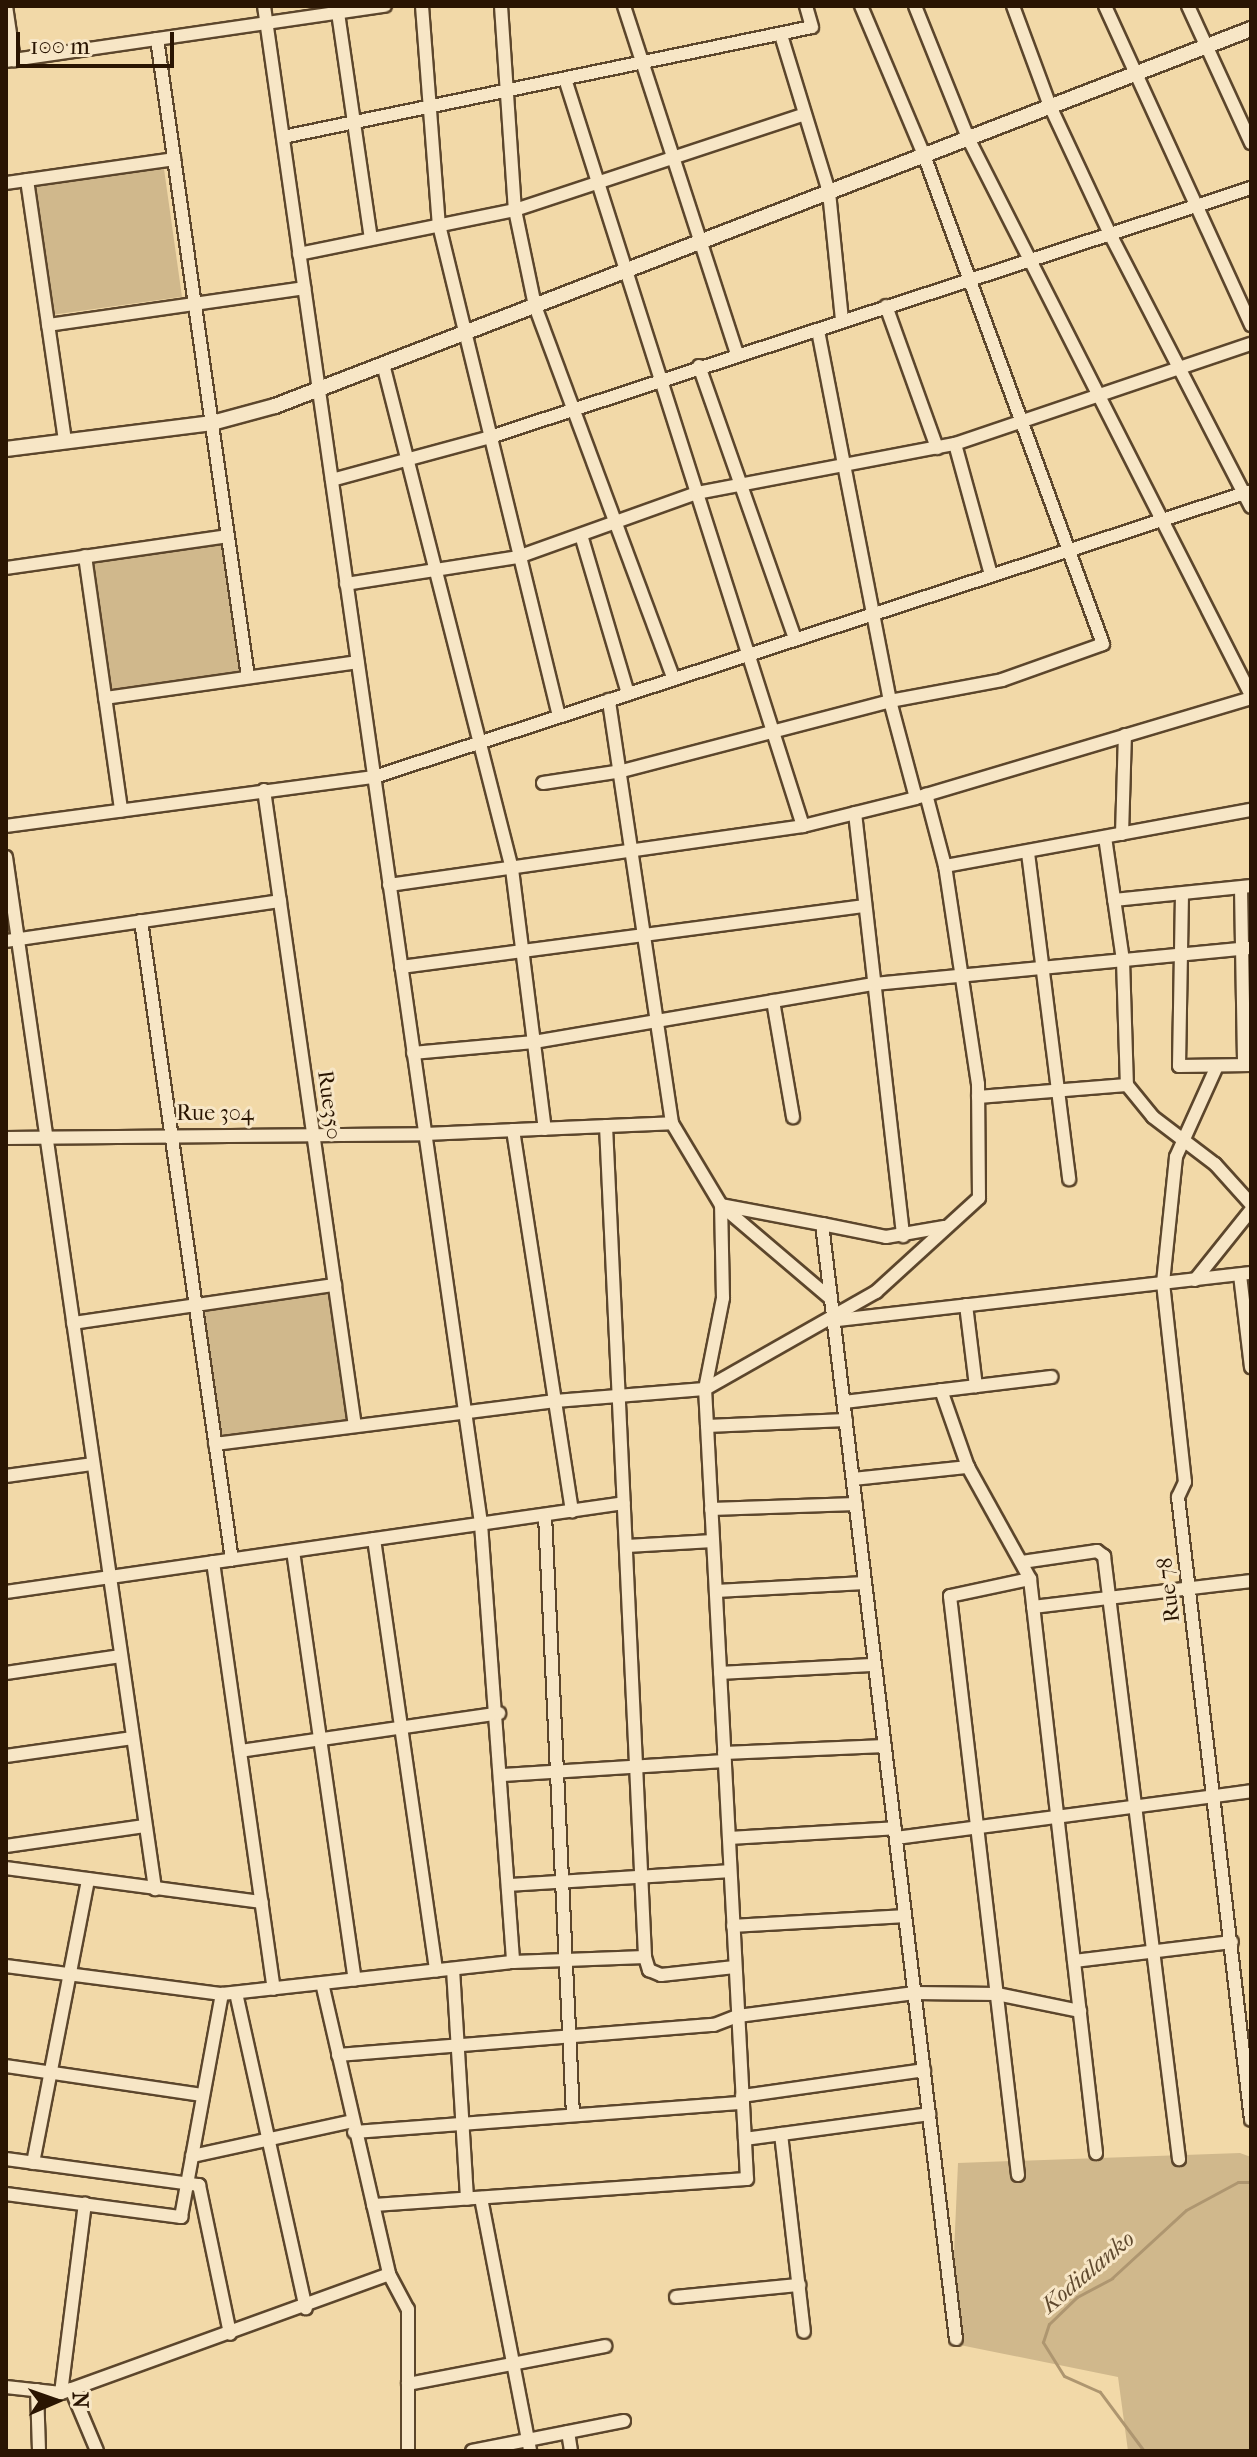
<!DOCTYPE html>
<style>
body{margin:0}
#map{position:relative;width:1257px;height:2457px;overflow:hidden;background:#f2d9a8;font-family:"IM FELL French Canon",serif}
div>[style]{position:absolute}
.green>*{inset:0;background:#d0b88c;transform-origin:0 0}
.stream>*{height:3px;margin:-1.5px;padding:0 1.5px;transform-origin:1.5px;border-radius:1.5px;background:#ae9670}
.roads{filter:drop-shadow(2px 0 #5c462c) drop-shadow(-2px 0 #5c462c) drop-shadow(0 2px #5c462c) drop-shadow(0 -2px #5c462c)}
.minor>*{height:12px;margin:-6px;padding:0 6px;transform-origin:6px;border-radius:6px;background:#f7e6c6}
.tertiary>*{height:14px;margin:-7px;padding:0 7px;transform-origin:7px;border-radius:7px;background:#f7e6c6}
span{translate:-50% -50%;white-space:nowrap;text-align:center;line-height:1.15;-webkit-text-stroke:6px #f7e6c6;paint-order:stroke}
.street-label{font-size:22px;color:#2a1502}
.water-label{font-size:24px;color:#5f492e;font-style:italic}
.frame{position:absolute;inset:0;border:8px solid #2a1502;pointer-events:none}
.north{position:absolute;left:16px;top:2361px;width:80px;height:80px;-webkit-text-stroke:6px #f7e6c6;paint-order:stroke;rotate:88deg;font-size:22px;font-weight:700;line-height:32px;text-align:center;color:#2a1502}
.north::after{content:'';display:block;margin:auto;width:28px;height:36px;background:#2a1502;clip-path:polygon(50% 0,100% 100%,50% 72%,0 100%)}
.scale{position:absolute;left:16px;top:32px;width:158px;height:36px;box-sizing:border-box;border:4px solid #2a1502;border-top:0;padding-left:10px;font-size:24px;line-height:28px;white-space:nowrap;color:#2a1502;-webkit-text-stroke:6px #f7e6c6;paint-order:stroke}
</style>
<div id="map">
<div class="green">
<div style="left:164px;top:169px;width:129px;height:132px;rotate:82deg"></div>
<div style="left:223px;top:542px;width:130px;height:133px;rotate:82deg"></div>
<div style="left:330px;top:1292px;width:130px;height:134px;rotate:82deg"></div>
<div style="clip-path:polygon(1240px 2153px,1251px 2157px,1251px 2451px,1128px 2451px,1118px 2377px,950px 2343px,958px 2163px)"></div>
</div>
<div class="stream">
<div style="left:1144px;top:2451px;width:74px;rotate:-126.7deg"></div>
<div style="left:1100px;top:2392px;width:39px;rotate:-156deg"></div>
<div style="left:1064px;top:2376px;width:40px;rotate:-122deg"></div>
<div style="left:1043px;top:2342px;width:19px;rotate:-72deg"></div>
<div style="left:1049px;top:2324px;width:39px;rotate:-44deg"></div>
<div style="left:1077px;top:2297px;width:40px;rotate:-28deg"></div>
<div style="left:1112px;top:2278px;width:100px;rotate:-42.6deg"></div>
<div style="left:1186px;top:2210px;width:59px;rotate:-28.3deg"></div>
<div style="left:1238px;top:2182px;width:13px"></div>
</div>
<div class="roads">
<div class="minor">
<div style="left:6px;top:6px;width:55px;rotate:81.6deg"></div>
<div style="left:264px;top:6px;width:1533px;rotate:81.86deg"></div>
<div style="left:481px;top:1524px;width:439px;rotate:85.8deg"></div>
<div style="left:337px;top:6px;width:235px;rotate:81.7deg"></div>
<div style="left:422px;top:6px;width:220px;rotate:85.6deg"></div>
<div style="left:439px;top:225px;width:505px;rotate:76.27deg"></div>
<div style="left:501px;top:6px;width:204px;rotate:86.1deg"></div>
<div style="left:515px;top:210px;width:98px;rotate:78.2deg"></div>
<div style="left:535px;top:306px;width:398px;rotate:69.6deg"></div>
<div style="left:624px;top:6px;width:365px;rotate:72deg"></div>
<div style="left:915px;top:6px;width:142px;rotate:68.1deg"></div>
<div style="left:968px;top:138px;width:625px;rotate:63.07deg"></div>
<div style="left:1013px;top:6px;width:107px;rotate:69.7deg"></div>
<div style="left:1050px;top:106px;width:141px;rotate:64.9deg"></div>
<div style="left:1110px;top:234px;width:307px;rotate:62.7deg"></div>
<div style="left:1105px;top:6px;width:351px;rotate:65.4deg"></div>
<div style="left:1188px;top:6px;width:151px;rotate:65.3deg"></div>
<div style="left:781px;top:35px;width:164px;rotate:73deg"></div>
<div style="left:829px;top:192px;width:130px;rotate:84.2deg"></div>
<div style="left:157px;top:39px;width:644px;rotate:81.88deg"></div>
<div style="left:6px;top:61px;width:383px;rotate:-8.3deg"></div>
<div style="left:566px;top:82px;width:781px;rotate:72.33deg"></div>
<div style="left:283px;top:137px;width:540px;rotate:-11.75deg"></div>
<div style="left:812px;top:27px;width:22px;rotate:-106deg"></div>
<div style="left:27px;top:180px;width:264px;rotate:81.7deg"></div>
<div style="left:6px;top:183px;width:170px;rotate:-8.1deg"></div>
<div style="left:299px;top:254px;width:220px;rotate:-11.5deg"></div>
<div style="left:515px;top:210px;width:305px;rotate:-18.3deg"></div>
<div style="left:886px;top:306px;width:151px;rotate:70.2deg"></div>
<div style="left:48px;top:325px;width:259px;rotate:-8.2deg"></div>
<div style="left:383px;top:364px;width:521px;rotate:75.67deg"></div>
<div style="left:512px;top:869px;width:262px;rotate:82.8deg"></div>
<div style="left:699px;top:366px;width:289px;rotate:70.6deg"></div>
<div style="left:955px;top:444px;width:136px;rotate:74.6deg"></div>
<div style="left:332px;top:480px;width:164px;rotate:-15.2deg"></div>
<div style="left:490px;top:437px;width:801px;rotate:-18.12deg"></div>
<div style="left:581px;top:535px;width:166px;rotate:73.5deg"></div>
<div style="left:85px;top:556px;width:257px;rotate:81.9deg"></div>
<div style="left:6px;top:568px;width:224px;rotate:-8.2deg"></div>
<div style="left:346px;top:584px;width:174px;rotate:-8.9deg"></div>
<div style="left:518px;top:557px;width:190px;rotate:-19.7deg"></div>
<div style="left:697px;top:493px;width:263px;rotate:-10.8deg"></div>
<div style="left:955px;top:444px;width:312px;rotate:-18.7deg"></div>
<div style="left:105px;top:698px;width:255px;rotate:-8.1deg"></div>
<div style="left:543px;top:783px;width:80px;rotate:-8.6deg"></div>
<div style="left:622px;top:771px;width:277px;rotate:-14.6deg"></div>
<div style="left:890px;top:701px;width:114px;rotate:-10.6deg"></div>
<div style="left:1002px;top:680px;width:107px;rotate:-19.6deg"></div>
<div style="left:1103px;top:644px;width:521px;rotate:-110.11deg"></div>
<div style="left:924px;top:155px;width:162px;rotate:-112.9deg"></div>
<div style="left:264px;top:790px;width:642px;rotate:81.86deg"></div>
<div style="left:919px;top:797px;width:346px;rotate:-16.6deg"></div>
<div style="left:855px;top:813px;width:426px;rotate:83.5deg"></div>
<div style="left:6px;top:826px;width:371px;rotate:-7.6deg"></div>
<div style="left:374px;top:777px;width:922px;rotate:-18.06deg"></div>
<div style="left:1122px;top:834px;width:99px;rotate:-88.3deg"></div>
<div style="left:1105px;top:837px;width:124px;rotate:81.7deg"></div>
<div style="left:1123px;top:960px;width:125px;rotate:88.2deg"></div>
<div style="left:1127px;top:1085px;width:41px;rotate:50.9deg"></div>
<div style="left:1153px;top:1117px;width:78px;rotate:37.2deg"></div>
<div style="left:1215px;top:1164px;width:54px;rotate:48deg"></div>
<div style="left:1028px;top:853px;width:329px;rotate:82.8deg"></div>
<div style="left:6px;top:857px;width:1043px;rotate:81.78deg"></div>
<div style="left:945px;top:866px;width:311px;rotate:-10.4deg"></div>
<div style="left:389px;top:885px;width:418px;rotate:-8.1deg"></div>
<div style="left:803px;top:826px;width:116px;rotate:-13.9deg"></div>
<div style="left:916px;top:798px;width:100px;rotate:-105deg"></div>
<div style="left:890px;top:701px;width:378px;rotate:-101deg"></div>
<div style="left:1241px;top:888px;width:177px;rotate:89deg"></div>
<div style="left:1182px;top:894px;width:172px;rotate:91deg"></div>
<div style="left:1179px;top:1066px;width:72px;rotate:-0.8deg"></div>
<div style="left:1114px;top:900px;width:138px;rotate:-5.8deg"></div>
<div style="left:141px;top:921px;width:645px;rotate:81.9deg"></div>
<div style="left:6px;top:941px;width:277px;rotate:-8.3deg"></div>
<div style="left:401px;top:967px;width:468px;rotate:-7.5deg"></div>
<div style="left:773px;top:1001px;width:118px;rotate:80.2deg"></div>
<div style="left:413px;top:1053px;width:121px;rotate:-5.2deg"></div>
<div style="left:534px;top:1042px;width:346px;rotate:-9.7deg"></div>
<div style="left:875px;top:984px;width:378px;rotate:-5.5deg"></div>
<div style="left:1217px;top:1066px;width:100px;rotate:114.3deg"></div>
<div style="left:1176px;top:1157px;width:127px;rotate:95.9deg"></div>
<div style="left:1163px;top:1283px;width:200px;rotate:83.7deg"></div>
<div style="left:1185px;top:1482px;width:17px;rotate:115deg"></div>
<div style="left:1178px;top:1497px;width:627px;rotate:83.32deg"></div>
<div style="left:978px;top:1097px;width:149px;rotate:-4.6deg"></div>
<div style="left:606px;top:1126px;width:832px;rotate:87.31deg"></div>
<div style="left:645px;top:1957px;width:14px;rotate:73deg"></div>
<div style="left:649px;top:1970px;width:13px;rotate:23deg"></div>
<div style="left:661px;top:1975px;width:74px;rotate:-6.2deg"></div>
<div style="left:513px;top:1130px;width:386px;rotate:81.2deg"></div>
<div style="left:6px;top:1138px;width:419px;rotate:-0.5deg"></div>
<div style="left:425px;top:1134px;width:247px;rotate:-2.5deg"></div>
<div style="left:721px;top:1205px;width:103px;rotate:10.7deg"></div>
<div style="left:822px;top:1224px;width:1123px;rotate:83.15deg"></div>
<div style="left:723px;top:1207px;width:142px;rotate:40.4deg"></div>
<div style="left:822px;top:1224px;width:65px;rotate:11.5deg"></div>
<div style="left:886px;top:1237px;width:59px;rotate:-9.8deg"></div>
<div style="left:1240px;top:1275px;width:93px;rotate:83.2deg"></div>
<div style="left:1195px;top:1280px;width:90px;rotate:-51.3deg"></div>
<div style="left:966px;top:1305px;width:82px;rotate:83deg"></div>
<div style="left:837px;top:1320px;width:417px;rotate:-6.5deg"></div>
<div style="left:73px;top:1323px;width:265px;rotate:-8.3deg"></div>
<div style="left:941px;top:1390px;width:82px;rotate:70.7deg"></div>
<div style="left:968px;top:1467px;width:128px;rotate:61deg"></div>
<div style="left:1030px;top:1579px;width:578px;rotate:83.44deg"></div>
<div style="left:844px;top:1402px;width:209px;rotate:-6.9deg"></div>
<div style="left:707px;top:1426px;width:139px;rotate:-2.5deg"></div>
<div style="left:215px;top:1444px;width:343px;rotate:-7.2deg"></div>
<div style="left:555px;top:1401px;width:150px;rotate:-4.6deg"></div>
<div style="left:705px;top:1389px;width:197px;rotate:-29.6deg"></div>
<div style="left:876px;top:1292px;width:139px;rotate:-42.4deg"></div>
<div style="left:979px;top:1198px;width:114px;rotate:-90.5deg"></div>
<div style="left:978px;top:1084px;width:220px;rotate:-98.6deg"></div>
<div style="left:945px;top:866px;width:74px;rotate:-104.8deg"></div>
<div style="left:6px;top:1476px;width:88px;rotate:-7.9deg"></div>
<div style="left:853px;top:1479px;width:116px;rotate:-6deg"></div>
<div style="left:711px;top:1509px;width:145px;rotate:-2deg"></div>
<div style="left:545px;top:1515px;width:601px;rotate:87.33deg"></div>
<div style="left:374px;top:1539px;width:436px;rotate:81.8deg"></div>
<div style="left:627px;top:1546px;width:86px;rotate:-3.3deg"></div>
<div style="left:293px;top:1551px;width:433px;rotate:81.8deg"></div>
<div style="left:213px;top:1562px;width:431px;rotate:81.9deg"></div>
<div style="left:1022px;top:1562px;width:76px;rotate:-8.3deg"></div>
<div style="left:1097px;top:1551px;width:9px;rotate:36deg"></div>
<div style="left:1104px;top:1556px;width:608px;rotate:82.91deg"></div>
<div style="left:716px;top:1591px;width:149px;rotate:-3.1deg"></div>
<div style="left:6px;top:1592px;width:624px;rotate:-8.19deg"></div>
<div style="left:1033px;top:1607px;width:220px;rotate:-6.8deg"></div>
<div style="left:6px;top:1673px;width:116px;rotate:-8.4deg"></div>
<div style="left:720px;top:1673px;width:155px;rotate:-3deg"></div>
<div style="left:240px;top:1751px;width:262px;rotate:-8.3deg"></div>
<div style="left:724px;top:1753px;width:161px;rotate:-2.5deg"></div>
<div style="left:6px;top:1756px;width:128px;rotate:-8.1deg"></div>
<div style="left:503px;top:1775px;width:222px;rotate:-3.6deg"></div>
<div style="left:729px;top:1838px;width:166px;rotate:-3.4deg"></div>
<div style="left:896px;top:1838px;width:358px;rotate:-7.5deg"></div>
<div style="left:6px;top:1846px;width:140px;rotate:-8.2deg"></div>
<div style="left:6px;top:1868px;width:258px;rotate:7.6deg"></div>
<div style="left:509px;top:1885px;width:221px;rotate:-3.6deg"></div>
<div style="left:733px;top:1926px;width:172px;rotate:-3.3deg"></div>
<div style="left:1074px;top:1961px;width:159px;rotate:-6.9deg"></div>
<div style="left:6px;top:1966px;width:218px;rotate:7.4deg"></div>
<div style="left:222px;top:1994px;width:293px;rotate:-6.3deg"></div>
<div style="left:513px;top:1962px;width:132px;rotate:-2.2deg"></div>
<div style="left:453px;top:1969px;width:230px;rotate:86.5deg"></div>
<div style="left:322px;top:1983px;width:299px;rotate:77deg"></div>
<div style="left:389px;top:2274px;width:40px;rotate:62deg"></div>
<div style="left:408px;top:2309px;width:142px;rotate:90deg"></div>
<div style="left:236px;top:1993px;width:323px;rotate:77.5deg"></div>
<div style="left:338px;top:2055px;width:377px;rotate:-4.6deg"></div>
<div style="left:714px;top:2025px;width:26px;rotate:-21deg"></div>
<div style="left:738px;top:2016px;width:178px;rotate:-7.4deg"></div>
<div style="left:915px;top:1993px;width:82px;rotate:0.7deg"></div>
<div style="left:997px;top:1994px;width:85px;rotate:11.6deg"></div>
<div style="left:6px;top:2066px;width:199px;rotate:8.4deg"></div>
<div style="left:742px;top:2096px;width:184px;rotate:-8.1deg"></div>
<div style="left:354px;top:2132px;width:390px;rotate:-4.3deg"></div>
<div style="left:781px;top:2134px;width:199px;rotate:83.4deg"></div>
<div style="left:745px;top:2139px;width:186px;rotate:-7.7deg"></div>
<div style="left:192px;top:2156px;width:164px;rotate:-12.3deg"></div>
<div style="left:6px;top:2159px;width:195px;rotate:7.7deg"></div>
<div style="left:199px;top:2185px;width:152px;rotate:78.2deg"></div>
<div style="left:33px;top:2163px;width:289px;rotate:-79deg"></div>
<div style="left:1018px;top:2175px;width:583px;rotate:-96.7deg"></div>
<div style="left:950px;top:1596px;width:82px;rotate:-12deg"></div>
<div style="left:6px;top:2194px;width:177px;rotate:7.5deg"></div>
<div style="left:181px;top:2217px;width:227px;rotate:-79.6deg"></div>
<div style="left:481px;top:2198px;width:258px;rotate:79deg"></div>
<div style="left:373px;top:2205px;width:375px;rotate:-4deg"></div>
<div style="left:747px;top:2179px;width:791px;rotate:-93.04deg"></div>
<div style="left:705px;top:1389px;width:93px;rotate:-78.8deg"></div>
<div style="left:723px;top:1298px;width:93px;rotate:-91.2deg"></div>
<div style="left:721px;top:1205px;width:96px;rotate:-120.9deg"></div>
<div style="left:672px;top:1123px;width:428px;rotate:-98.5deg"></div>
<div style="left:676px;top:2297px;width:124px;rotate:-5.6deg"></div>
<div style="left:408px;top:2384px;width:201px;rotate:-10.9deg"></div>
<div style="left:6px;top:2387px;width:55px;rotate:6.2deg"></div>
<div style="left:61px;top:2393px;width:349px;rotate:-19.9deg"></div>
<div style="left:71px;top:2389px;width:67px;rotate:67.2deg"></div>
<div style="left:37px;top:2390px;width:61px;rotate:88.1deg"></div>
<div style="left:61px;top:2393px;width:191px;rotate:-82.8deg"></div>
<div style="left:568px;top:2432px;width:19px;rotate:81deg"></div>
<div style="left:472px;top:2451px;width:155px;rotate:-11.2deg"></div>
</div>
<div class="tertiary">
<div style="left:6px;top:449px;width:208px;rotate:-7.2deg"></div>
<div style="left:212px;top:423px;width:65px;rotate:-15.1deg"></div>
<div style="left:275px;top:406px;width:1046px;rotate:-21.12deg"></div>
</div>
</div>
<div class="street-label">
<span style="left:329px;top:1105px;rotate:82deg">Rue350</span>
<span style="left:215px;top:1114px">Rue 304</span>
<span style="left:1169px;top:1590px;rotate:-97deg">Rue 78</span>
</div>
<div class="water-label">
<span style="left:1088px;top:2272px;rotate:-40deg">Kodialanko</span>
</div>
<div class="frame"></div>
<div class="north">N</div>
<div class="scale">100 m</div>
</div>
